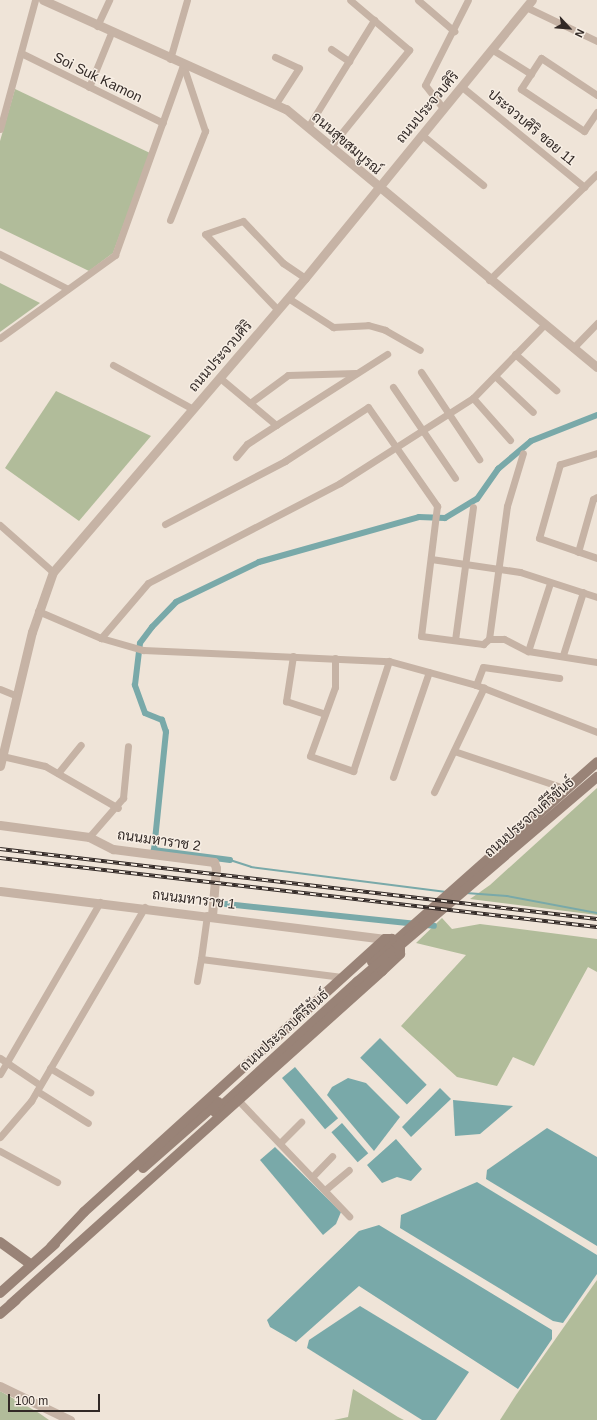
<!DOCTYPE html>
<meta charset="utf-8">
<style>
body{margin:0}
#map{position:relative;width:597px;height:1420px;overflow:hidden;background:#efe4d8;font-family:Arial,Sarabun,sans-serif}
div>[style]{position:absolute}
.green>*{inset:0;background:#b1bc9a}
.water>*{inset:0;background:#79a9a9;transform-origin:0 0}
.stream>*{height:2px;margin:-1px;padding:0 1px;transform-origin:1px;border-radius:1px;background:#79a9a9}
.canal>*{height:6px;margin:-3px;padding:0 3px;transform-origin:3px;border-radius:3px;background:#79a9a9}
.minor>*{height:7px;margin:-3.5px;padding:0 3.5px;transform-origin:3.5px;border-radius:3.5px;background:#c6b3a5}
.tertiary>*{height:9px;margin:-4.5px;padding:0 4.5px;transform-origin:4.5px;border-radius:4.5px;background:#c6b3a5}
.secondary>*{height:10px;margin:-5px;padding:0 5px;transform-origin:5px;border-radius:5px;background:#998377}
.rail>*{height:3.5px;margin-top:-1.75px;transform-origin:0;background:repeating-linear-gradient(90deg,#f7eee4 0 6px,#322926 0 12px);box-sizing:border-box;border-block:1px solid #322926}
span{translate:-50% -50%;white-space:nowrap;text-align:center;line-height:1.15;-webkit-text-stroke:3px #f7eee4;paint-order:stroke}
.street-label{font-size:14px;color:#322926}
.north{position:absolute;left:549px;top:8px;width:40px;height:40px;-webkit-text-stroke:3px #f7eee4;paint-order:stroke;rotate:116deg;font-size:11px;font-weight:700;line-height:16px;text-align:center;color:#322926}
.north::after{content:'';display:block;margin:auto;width:14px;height:18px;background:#322926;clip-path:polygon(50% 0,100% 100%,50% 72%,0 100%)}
.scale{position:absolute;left:8px;top:1394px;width:92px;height:18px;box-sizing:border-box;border:2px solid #322926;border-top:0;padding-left:5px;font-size:12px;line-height:14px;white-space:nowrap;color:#322926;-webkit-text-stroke:3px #f7eee4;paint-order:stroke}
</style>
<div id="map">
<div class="green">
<div style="clip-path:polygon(15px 89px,150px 153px,113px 253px,89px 271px,0 228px,0 141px)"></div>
<div style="clip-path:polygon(0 283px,40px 303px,0 332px)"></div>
<div style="clip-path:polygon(56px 391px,151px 436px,79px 521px,5px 468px)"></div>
<div style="clip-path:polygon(597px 788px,597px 915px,470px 899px,490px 885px)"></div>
<div style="clip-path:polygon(442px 918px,452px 929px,480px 924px,597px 939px,597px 972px,588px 967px,534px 1066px,513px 1057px,497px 1086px,457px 1077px,401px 1026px,466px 955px,416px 943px)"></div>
<div style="clip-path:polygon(597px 1280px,597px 1420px,500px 1420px,516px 1395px)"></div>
<div style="clip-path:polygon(353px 1389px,398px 1417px,404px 1420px,334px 1420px,348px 1417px)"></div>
<div style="clip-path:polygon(0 1391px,39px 1413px,49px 1420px,0 1420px)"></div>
</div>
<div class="water">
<div style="left:380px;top:1038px;width:66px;height:28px;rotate:45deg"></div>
<div style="left:295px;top:1067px;width:67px;height:17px;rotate:50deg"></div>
<div style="clip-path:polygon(348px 1078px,366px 1083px,400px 1117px,374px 1151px,327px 1095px,332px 1087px)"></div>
<div style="clip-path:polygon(440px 1088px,451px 1099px,411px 1137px,402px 1127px)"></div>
<div style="clip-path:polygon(453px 1100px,513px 1106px,480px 1134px,455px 1136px)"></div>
<div style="left:342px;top:1123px;width:40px;height:14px;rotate:49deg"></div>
<div style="clip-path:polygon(547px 1128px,597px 1157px,597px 1246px,486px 1179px,487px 1170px)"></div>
<div style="clip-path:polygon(396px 1139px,422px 1169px,411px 1181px,397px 1177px,382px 1183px,367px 1165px)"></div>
<div style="clip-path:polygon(275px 1147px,341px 1212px,336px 1224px,323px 1235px,260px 1160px)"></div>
<div style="clip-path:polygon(477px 1182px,597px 1255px,597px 1274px,563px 1323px,553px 1321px,400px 1228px,401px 1215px)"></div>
<div style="clip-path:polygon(379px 1225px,552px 1330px,552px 1339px,518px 1389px,359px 1286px,296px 1342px,270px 1327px,267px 1320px,359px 1231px)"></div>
<div style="clip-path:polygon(360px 1306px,469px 1372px,436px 1420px,422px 1420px,307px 1348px,309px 1340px)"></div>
</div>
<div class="stream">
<div style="left:230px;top:860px;width:22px;rotate:18deg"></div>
<div style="left:251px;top:867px;width:197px;rotate:7.3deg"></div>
<div style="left:466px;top:893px;width:41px;rotate:4.2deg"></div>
<div style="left:507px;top:896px;width:92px;rotate:10.7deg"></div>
</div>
<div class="canal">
<div style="left:230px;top:860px;width:77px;rotate:-172.5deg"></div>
<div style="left:154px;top:850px;width:119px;rotate:-84.2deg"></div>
<div style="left:166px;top:732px;width:13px;rotate:-108deg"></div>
<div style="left:162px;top:720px;width:18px;rotate:-158deg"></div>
<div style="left:145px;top:713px;width:30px;rotate:-110deg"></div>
<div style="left:135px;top:685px;width:42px;rotate:-83.2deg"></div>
<div style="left:140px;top:643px;width:20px;rotate:-53deg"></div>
<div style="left:152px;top:627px;width:35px;rotate:-46deg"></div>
<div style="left:176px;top:602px;width:92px;rotate:-25.7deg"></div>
<div style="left:259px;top:562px;width:166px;rotate:-15.7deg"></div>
<div style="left:419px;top:517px;width:26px;rotate:2deg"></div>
<div style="left:445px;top:518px;width:37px;rotate:-31deg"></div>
<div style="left:477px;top:499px;width:37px;rotate:-55deg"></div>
<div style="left:498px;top:469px;width:43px;rotate:-40.3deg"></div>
<div style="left:531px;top:441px;width:71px;rotate:-21.5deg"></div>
<div style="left:226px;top:904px;width:209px;rotate:6deg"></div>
</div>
<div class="minor">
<div style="left:418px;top:0;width:48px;rotate:40.7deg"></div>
<div style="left:526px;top:7px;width:79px;rotate:25.6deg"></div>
<div style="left:97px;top:26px;width:29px;rotate:-65deg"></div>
<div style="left:331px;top:49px;width:22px;rotate:34deg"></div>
<div style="left:493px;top:50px;width:45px;rotate:32.3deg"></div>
<div style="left:21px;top:53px;width:158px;rotate:26.2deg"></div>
<div style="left:275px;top:57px;width:26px;rotate:25deg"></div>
<div style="left:299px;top:68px;width:44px;rotate:123deg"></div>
<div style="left:170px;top:59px;width:61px;rotate:-73.9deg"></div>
<div style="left:89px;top:87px;width:58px;rotate:-67.8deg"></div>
<div style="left:462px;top:87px;width:158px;rotate:39.3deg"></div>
<div style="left:597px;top:95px;width:67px;rotate:-146.5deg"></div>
<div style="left:541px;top:58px;width:37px;rotate:123deg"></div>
<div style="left:521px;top:89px;width:76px;rotate:33.7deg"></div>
<div style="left:584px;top:131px;width:23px;rotate:-56deg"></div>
<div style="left:443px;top:108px;width:29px;rotate:-128deg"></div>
<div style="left:425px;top:85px;width:95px;rotate:-63.2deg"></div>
<div style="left:308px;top:127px;width:126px;rotate:-58.3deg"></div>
<div style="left:0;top:129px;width:134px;rotate:-74.8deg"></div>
<div style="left:422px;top:135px;width:79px;rotate:39.3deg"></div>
<div style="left:331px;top:146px;width:124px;rotate:-50.9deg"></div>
<div style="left:409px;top:50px;width:77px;rotate:-139.7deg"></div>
<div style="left:170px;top:220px;width:96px;rotate:-68.5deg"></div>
<div style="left:205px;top:131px;width:70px;rotate:-108.4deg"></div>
<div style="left:0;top:254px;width:76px;rotate:27.2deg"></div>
<div style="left:489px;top:280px;width:151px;rotate:-44.5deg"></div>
<div style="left:288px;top:298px;width:54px;rotate:32.8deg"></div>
<div style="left:333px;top:327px;width:35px;rotate:-3deg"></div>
<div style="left:368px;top:325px;width:18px;rotate:16deg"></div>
<div style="left:385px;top:330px;width:40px;rotate:29.7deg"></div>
<div style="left:278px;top:310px;width:105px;rotate:-133.8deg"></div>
<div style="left:205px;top:234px;width:40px;rotate:-18.9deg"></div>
<div style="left:243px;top:221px;width:58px;rotate:46.4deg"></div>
<div style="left:283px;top:263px;width:27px;rotate:34deg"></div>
<div style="left:0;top:338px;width:142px;rotate:-35.8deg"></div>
<div style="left:115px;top:255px;width:202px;rotate:-70.3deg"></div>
<div style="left:573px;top:348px;width:35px;rotate:-46deg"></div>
<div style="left:515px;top:354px;width:55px;rotate:41.3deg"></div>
<div style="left:113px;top:365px;width:91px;rotate:28.8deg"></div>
<div style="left:421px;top:372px;width:105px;rotate:56.3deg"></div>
<div style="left:495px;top:376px;width:52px;rotate:43.5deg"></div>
<div style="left:220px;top:378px;width:73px;rotate:40deg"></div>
<div style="left:276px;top:425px;width:132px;rotate:-32.6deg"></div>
<div style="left:393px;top:387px;width:110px;rotate:55.7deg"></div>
<div style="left:473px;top:398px;width:56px;rotate:48.6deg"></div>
<div style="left:250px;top:403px;width:47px;rotate:-36.4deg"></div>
<div style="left:288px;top:375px;width:68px;rotate:-1.7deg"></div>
<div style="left:597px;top:453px;width:39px;rotate:163deg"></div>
<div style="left:560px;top:464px;width:77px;rotate:105.8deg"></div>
<div style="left:539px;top:538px;width:61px;rotate:19deg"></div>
<div style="left:236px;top:457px;width:17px;rotate:-50deg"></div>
<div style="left:247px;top:444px;width:35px;rotate:-33deg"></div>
<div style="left:165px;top:524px;width:136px;rotate:-27.7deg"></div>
<div style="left:285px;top:461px;width:99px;rotate:-33deg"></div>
<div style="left:368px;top:407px;width:121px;rotate:55.1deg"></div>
<div style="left:437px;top:506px;width:131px;rotate:97deg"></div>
<div style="left:421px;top:636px;width:63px;rotate:7.4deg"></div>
<div style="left:483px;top:644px;width:8px;rotate:-40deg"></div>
<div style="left:489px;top:639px;width:15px"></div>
<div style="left:504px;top:639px;width:27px;rotate:27deg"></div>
<div style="left:0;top:525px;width:71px;rotate:41.6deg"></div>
<div style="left:578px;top:552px;width:55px;rotate:-74.2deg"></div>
<div style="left:593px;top:499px;width:4px;rotate:-27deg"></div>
<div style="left:431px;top:559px;width:90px;rotate:8.3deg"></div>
<div style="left:520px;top:572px;width:81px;rotate:18deg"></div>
<div style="left:550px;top:583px;width:71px;rotate:107.9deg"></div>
<div style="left:528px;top:651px;width:70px;rotate:9.1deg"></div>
<div style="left:38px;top:611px;width:69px;rotate:23.2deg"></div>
<div style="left:101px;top:638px;width:44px;rotate:15.9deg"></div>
<div style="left:143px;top:650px;width:246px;rotate:2.6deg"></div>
<div style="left:389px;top:661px;width:90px;rotate:15.4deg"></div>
<div style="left:476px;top:685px;width:130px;rotate:21.2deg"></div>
<div style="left:101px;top:638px;width:72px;rotate:-49.5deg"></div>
<div style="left:148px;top:583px;width:216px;rotate:-27.5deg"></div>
<div style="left:340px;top:483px;width:158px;rotate:-32.6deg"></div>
<div style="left:473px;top:398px;width:102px;rotate:-45.8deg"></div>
<div style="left:489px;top:639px;width:134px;rotate:-82.3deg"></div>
<div style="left:507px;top:506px;width:55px;rotate:-73.2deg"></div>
<div style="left:455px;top:640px;width:134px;rotate:-82.3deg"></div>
<div style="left:563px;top:655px;width:66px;rotate:-72.4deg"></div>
<div style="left:293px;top:656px;width:46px;rotate:98.8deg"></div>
<div style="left:286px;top:701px;width:41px;rotate:18.4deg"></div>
<div style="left:335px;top:658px;width:29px;rotate:90deg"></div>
<div style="left:335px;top:687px;width:73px;rotate:109.9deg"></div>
<div style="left:310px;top:756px;width:46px;rotate:19.2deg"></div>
<div style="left:353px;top:771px;width:116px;rotate:-71.9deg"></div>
<div style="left:476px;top:685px;width:19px;rotate:-69deg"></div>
<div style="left:483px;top:667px;width:77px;rotate:8.2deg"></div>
<div style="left:0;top:689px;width:18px;rotate:22deg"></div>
<div style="left:454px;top:751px;width:119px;rotate:18.6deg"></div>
<div style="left:2px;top:756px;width:44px;rotate:13.1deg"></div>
<div style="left:45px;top:766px;width:84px;rotate:29.9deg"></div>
<div style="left:58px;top:773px;width:36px;rotate:-51deg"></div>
<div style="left:393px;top:777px;width:111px;rotate:-71.1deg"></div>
<div style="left:434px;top:792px;width:116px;rotate:-64.5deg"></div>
<div style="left:89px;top:837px;width:52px;rotate:-48.9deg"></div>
<div style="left:123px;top:798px;width:52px;rotate:-84.5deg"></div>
<div style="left:207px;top:915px;width:44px;rotate:97.8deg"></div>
<div style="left:201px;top:959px;width:142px;rotate:7.3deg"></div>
<div style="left:197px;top:981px;width:22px;rotate:-80deg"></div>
<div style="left:0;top:1058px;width:48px;rotate:34deg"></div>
<div style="left:50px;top:1068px;width:47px;rotate:31deg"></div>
<div style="left:0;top:1074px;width:199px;rotate:-59.8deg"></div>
<div style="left:37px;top:1091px;width:60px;rotate:32.1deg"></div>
<div style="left:238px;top:1100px;width:161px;rotate:46.3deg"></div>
<div style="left:0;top:1137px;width:48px;rotate:-49.3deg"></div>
<div style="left:31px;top:1101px;width:225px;rotate:-59.6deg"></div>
<div style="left:280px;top:1143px;width:30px;rotate:-45deg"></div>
<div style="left:0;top:1151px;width:65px;rotate:28.5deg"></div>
<div style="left:312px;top:1177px;width:29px;rotate:-46deg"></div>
<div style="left:325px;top:1190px;width:31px;rotate:-40deg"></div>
</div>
<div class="tertiary">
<div style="left:43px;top:0;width:266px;rotate:24.2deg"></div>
<div style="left:286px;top:109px;width:404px;rotate:39.7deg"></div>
<div style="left:0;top:766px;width:138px;rotate:-76.6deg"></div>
<div style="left:32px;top:632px;width:64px;rotate:-70.7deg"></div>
<div style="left:53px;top:572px;width:387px;rotate:-49.4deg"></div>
<div style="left:305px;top:278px;width:359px;rotate:-50.8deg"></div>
<div style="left:0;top:825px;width:90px;rotate:7.7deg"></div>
<div style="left:89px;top:837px;width:27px;rotate:27deg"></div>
<div style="left:113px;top:849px;width:102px;rotate:7.3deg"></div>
<div style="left:214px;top:862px;width:6px;rotate:72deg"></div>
<div style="left:216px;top:868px;width:48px;rotate:94.8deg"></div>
<div style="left:0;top:891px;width:388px;rotate:7.1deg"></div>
<div style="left:0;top:1386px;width:78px;rotate:25.9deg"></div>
</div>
<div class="secondary">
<div style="left:372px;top:962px;width:301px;rotate:-41.6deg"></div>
<div style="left:215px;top:1112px;width:193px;rotate:-42.5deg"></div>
<div style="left:357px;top:982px;width:316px;rotate:-40.5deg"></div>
<div style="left:143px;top:1168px;width:100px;rotate:-41.3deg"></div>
<div style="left:0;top:1242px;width:37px;rotate:36deg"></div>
<div style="left:0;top:1293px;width:74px;rotate:-41.7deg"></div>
<div style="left:11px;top:1304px;width:499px;rotate:-41.9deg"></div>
<div style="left:382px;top:971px;width:25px;rotate:-43deg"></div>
<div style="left:400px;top:954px;width:8px;rotate:-90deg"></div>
<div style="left:400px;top:946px;width:11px;rotate:-139deg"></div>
<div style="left:392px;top:939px;width:7px;rotate:180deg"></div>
<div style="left:385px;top:939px;width:406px;rotate:137.8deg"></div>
<div style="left:84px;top:1212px;width:48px;rotate:133.3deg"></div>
<div style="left:0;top:1314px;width:21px;rotate:-41deg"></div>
</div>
<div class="rail">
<div style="left:0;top:849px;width:601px;rotate:6.69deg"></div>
<div style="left:0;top:858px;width:601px;rotate:6.59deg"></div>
</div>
<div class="street-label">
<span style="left:98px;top:77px;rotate:26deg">Soi Suk Kamon</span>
<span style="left:427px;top:107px;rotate:-50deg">ถนนประจวบศิริ</span>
<span style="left:532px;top:127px;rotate:40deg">ประจวบศิริ ซอย 11</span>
<span style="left:347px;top:143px;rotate:41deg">ถนนสุขสมบูรณ์</span>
<span style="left:220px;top:356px;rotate:-49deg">ถนนประจวบศิริ</span>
<span style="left:529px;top:817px;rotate:-41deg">ถนนประจวบคีรีขันธ์</span>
<span style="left:159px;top:840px;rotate:8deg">ถนนมหาราช 2</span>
<span style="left:194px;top:899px;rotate:7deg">ถนนมหาราช 1</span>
<span style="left:284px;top:1030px;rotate:-42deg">ถนนประจวบคีรีขันธ์</span>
</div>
<div class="north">N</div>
<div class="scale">100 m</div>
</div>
